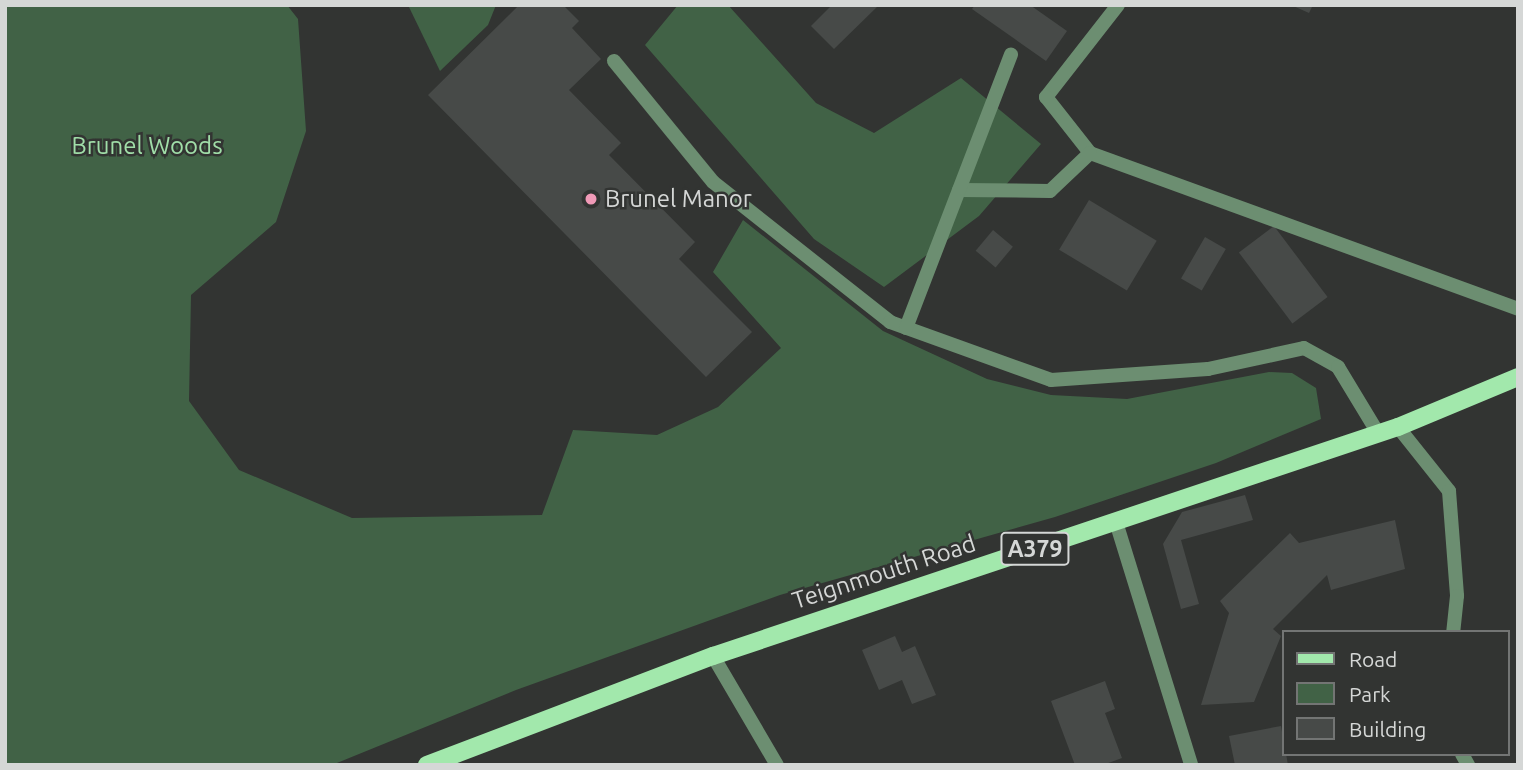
<!DOCTYPE html>
<style>
body{margin:0}
#map{position:relative;width:1523px;height:770px;overflow:hidden;background:#323432;font-family:Ubuntu,sans-serif}
div>[style]{position:absolute}
.green>*{inset:0;background:#416246}
.building>*{inset:0;background:#474a48;transform-origin:0 0}
.lane>*{height:14px;margin:-7px;padding:0 7px;transform-origin:7px;border-radius:7px;background:#6c8e71}
.street>*{height:14px;margin:-7px;padding:0 7px;transform-origin:7px;border-radius:7px;background:#6c8e71}
.primary>*{height:18px;margin:-9px;padding:0 9px;transform-origin:9px;border-radius:9px;background:#a2e8ac}
.dots>*{width:19px;height:19px;translate:-50% -50%;box-sizing:border-box;border:4px solid #323432;border-radius:50%}
span{translate:-50% -50%;white-space:nowrap;text-align:center;line-height:1.15;-webkit-text-stroke:5px #323432;paint-order:stroke}
.shield-label span{padding:2px 5px;background:#323432;border:2px solid;border-radius:5px;-webkit-text-stroke-width:0}
.shield-label{font-size:23px;color:#d5d7d6;font-weight:700}
.park-label{font-size:24px;color:#a0dea8}
.poi-label{font-size:24px;color:#d5d7d6}
.left{translate:0 -50%;text-align:left}
.street-label{font-size:24px;color:#d5d7d6}
.frame{position:absolute;inset:0;border:7px solid #d5d7d6;pointer-events:none}
.legend{position:absolute;left:1282px;top:630px;width:228px;height:126px;box-sizing:border-box;background:#323432;border:2px solid #737574;margin:0;padding:9px 12px;list-style:none;font-size:21px;color:#d5d7d6}
.legend li{display:flex;align-items:center;gap:14px;height:35px}
.legend b{width:35px;border:2px solid #737574}
</style>
<div id="map">
<div class="green">
<div style="clip-path:polygon(5px 5px,287px 5px,298px 19px,306px 131px,276px 222px,191px 295px,189px 401px,239px 470px,352px 518px,542px 515px,573px 430px,657px 435px,718px 407px,781px 348px,713px 272px,743px 220px,883px 331px,987px 379px,1051px 395px,1127px 399px,1269px 372px,1292px 373px,1316px 388px,1321px 419px,1216px 463px,1055px 517px,780px 595px,516px 690px,332px 765px,5px 765px)"></div>
<div style="clip-path:polygon(408px 5px,496px 5px,488px 25px,440px 71px)"></div>
<div style="clip-path:polygon(678px 5px,728px 5px,816px 103px,874px 133px,961px 78px,1041px 144px,979px 216px,884px 287px,814px 239px,645px 45px)"></div>
</div>
<div class="building">
<div style="clip-path:polygon(519px 5px,563px 5px,579px 21px,572px 28px,601px 59px,569px 90px,621px 143px,609px 155px,695px 242px,679px 259px,752px 332px,706px 377px,428px 95px)"></div>
<div style="clip-path:polygon(832px 5px,879px 5px,834px 49px,811px 26px)"></div>
<div style="clip-path:polygon(975px 5px,1030px 5px,1067px 31px,1046px 61px,972px 9px)"></div>
<div style="clip-path:polygon(1291px 5px,1313px 5px,1309px 13px)"></div>
<div style="left:1089px;top:200px;width:79px;height:58px;rotate:31deg"></div>
<div style="left:1274px;top:226px;width:89px;height:44px;rotate:53deg"></div>
<div style="left:993px;top:230px;width:26px;height:27px;rotate:40deg"></div>
<div style="left:1205px;top:237px;width:24px;height:48px;rotate:30deg"></div>
<div style="clip-path:polygon(1245px 495px,1253px 520px,1181px 540px,1199px 604px,1181px 609px,1163px 544px,1182px 512px)"></div>
<div style="clip-path:polygon(1395px 520px,1405px 569px,1331px 590px,1327px 575px,1273px 629px,1281px 636px,1254px 702px,1201px 705px,1229px 613px,1220px 601px,1290px 533px,1299px 543px)"></div>
<div style="clip-path:polygon(895px 636px,902px 652px,915px 646px,936px 695px,912px 704px,902px 680px,879px 690px,862px 650px)"></div>
<div style="clip-path:polygon(1105px 681px,1115px 709px,1105px 713px,1122px 758px,1103px 765px,1075px 765px,1051px 701px)"></div>
<div style="clip-path:polygon(1281px 726px,1288px 765px,1235px 765px,1229px 736px)"></div>
</div>
<div class="lane">
<div style="left:1118px;top:5px;width:117px;rotate:128deg"></div>
<div style="left:1046px;top:97px;width:71px;rotate:51.8deg"></div>
<div style="left:1090px;top:153px;width:456px;rotate:20deg"></div>
<div style="left:614px;top:61px;width:156px;rotate:50.7deg"></div>
<div style="left:713px;top:182px;width:226px;rotate:38.3deg"></div>
<div style="left:890px;top:322px;width:171px;rotate:19.8deg"></div>
<div style="left:1051px;top:380px;width:157px;rotate:-4deg"></div>
<div style="left:1208px;top:369px;width:98px;rotate:-12.3deg"></div>
<div style="left:1304px;top:348px;width:39px;rotate:29deg"></div>
<div style="left:1338px;top:367px;width:77px;rotate:58.8deg"></div>
<div style="left:959px;top:190px;width:91px;rotate:0.6deg"></div>
<div style="left:1050px;top:191px;width:55px;rotate:-43.5deg"></div>
<div style="left:906px;top:328px;width:293px;rotate:-69deg"></div>
<div style="left:1116px;top:522px;width:254px;rotate:72.8deg"></div>
</div>
<div class="street">
<div style="left:1398px;top:427px;width:82px;rotate:51.4deg"></div>
<div style="left:1449px;top:491px;width:105px;rotate:85.6deg"></div>
<div style="left:1457px;top:596px;width:36px;rotate:96deg"></div>
<div style="left:713px;top:656px;width:126px;rotate:59.6deg"></div>
<div style="left:1462px;top:754px;width:13px;rotate:61deg"></div>
</div>
<div class="primary">
<div style="left:427px;top:765px;width:306px;rotate:-20.9deg"></div>
<div style="left:713px;top:656px;width:722px;rotate:-18.49deg"></div>
<div style="left:1398px;top:427px;width:130px;rotate:-22.6deg"></div>
</div>
<div class="dots">
<div style="left:591px;top:199px;background:#f09ab7"></div>
</div>
<div class="shield-label">
<span style="left:1035px;top:549px">A379</span>
</div>
<div class="park-label">
<span style="left:147px;top:146px">Brunel Woods</span>
</div>
<div class="poi-label">
<span class="left" style="left:605px;top:199px">Brunel Manor</span>
</div>
<div class="street-label">
<span style="left:884px;top:572px;rotate:-18deg">Teignmouth Road</span>
</div>
<div class="frame"></div>
<ul class="legend">
<li><b style="height:9px;background:#a2e8ac"></b>Road</li>
<li><b style="height:19px;background:#416246"></b>Park</li>
<li><b style="height:19px;background:#474a48"></b>Building</li>
</ul>
</div>
